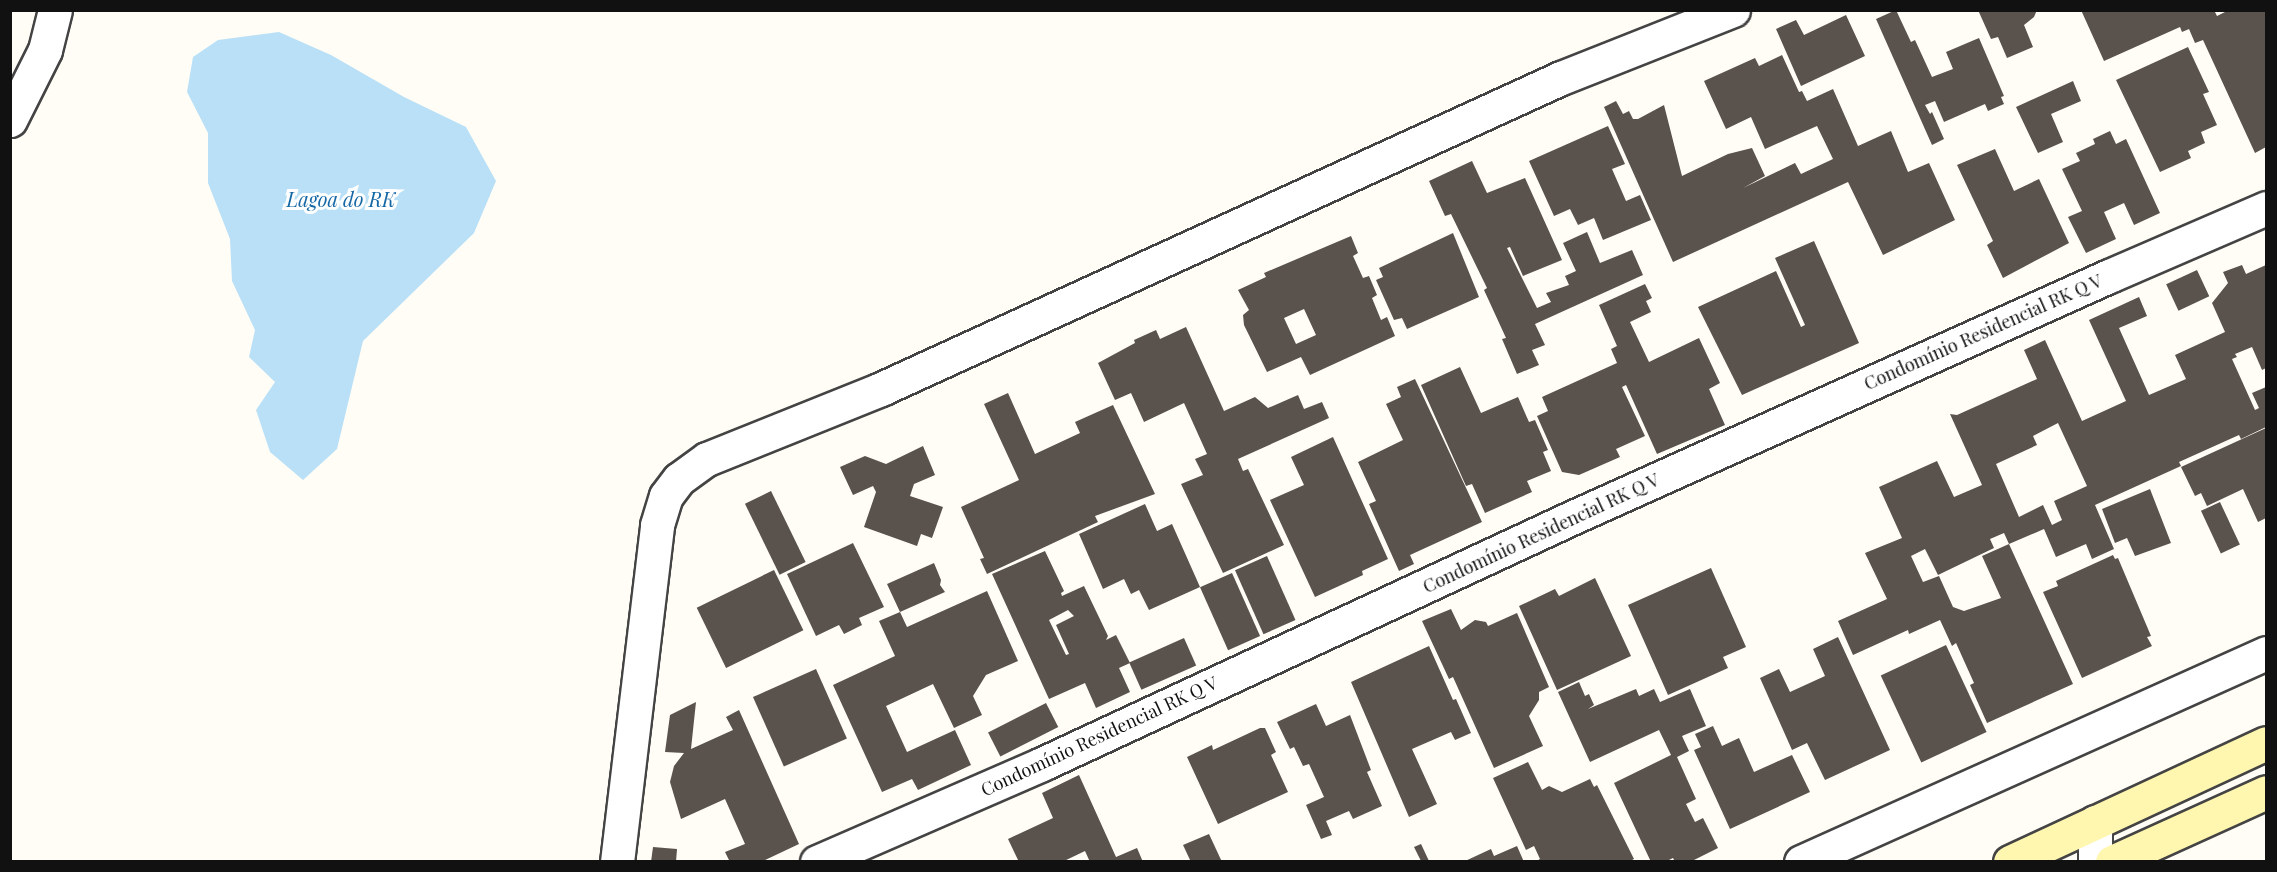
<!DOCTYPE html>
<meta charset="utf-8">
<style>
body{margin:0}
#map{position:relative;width:2277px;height:872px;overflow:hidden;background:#fffdf5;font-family:"Playfair Display",serif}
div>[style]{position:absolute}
.water>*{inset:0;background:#b9e0f7}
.building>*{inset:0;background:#5a524d;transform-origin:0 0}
.roads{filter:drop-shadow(2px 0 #444) drop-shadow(-2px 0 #444) drop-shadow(0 2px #444) drop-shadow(0 -2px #444)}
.street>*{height:33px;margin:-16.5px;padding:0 16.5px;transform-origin:16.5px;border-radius:16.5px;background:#fff}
.secondary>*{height:33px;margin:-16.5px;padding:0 16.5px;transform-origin:16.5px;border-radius:16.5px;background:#fff6b0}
span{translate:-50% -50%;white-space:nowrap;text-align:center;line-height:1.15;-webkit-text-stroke:6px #fff;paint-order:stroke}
.street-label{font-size:18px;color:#111}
.water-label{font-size:20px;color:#1768a6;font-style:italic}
.frame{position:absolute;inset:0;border:12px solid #111;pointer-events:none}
</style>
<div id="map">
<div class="water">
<div style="clip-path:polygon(279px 32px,331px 55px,404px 97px,466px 127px,496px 181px,474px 233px,363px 341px,337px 449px,303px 480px,270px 452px,256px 410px,275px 382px,249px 357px,255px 330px,232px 281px,230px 239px,208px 183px,208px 133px,187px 92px,193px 57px,218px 40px)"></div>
</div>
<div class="building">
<div style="clip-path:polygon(1896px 10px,1911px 42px,1915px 40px,1932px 77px,1953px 69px,1946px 52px,1979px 38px,2004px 96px,2001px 97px,2004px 104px,1988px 111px,1985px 104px,1944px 122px,1935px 101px,1925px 105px,1930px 114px,1932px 112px,1944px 139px,1932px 145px,1876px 19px)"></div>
<div style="clip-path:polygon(1978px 10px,2037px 10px,2034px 17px,2024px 25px,2033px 47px,2007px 58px,1998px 37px,1991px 39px)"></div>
<div style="clip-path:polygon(2081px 10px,2214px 10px,2217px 16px,2229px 10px,2266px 10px,2266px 147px,2255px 153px,2203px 40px,2195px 43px,2189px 29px,2182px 32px,2180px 27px,2104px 61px)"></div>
<div style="clip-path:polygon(1846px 15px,1865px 56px,1801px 86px,1776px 29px,1796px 20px,1804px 35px)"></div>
<div style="clip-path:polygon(2188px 47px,2209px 92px,2203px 94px,2217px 125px,2201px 132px,2205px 143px,2188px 151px,2191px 158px,2160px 172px,2116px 80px)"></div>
<div style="clip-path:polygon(1782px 55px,1799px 92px,1802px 91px,1807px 101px,1833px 89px,1858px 146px,1891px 131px,1908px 172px,1929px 163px,1955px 220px,1883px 255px,1848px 182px,1673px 262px,1604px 107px,1616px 101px,1623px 114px,1629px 111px,1633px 119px,1638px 119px,1664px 105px,1682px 176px,1728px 154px,1752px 148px,1765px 176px,1743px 188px,1795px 163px,1801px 174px,1833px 159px,1817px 126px,1765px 149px,1751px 117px,1726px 129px,1704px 81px,1755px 58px,1759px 66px)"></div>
<div style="clip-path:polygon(2073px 81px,2081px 101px,2051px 114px,2063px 142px,2038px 153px,2016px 107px)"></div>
<div style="clip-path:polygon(1608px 126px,1625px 164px,1612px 169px,1626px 201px,1640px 195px,1651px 220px,1603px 240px,1594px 218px,1578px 225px,1570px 209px,1554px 216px,1529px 161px)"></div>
<div style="clip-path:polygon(2110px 131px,2116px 144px,2126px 139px,2160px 213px,2134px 225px,2124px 203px,2104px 212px,2116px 239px,2086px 253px,2068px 217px,2082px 211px,2062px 169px,2080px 161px,2076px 153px,2095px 144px,2093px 139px)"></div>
<div style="clip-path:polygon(1995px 149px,2014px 191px,2039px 179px,2069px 243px,2003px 278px,1987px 245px,1993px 241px,1957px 165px)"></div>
<div style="clip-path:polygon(1472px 161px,1487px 193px,1525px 178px,1562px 260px,1523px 276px,1510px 247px,1507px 248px,1537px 308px,1551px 302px,1546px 293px,1569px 285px,1565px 276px,1576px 271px,1563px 243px,1587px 232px,1600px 263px,1632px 250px,1643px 275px,1535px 324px,1545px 345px,1532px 350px,1539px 365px,1517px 374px,1502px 339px,1506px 338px,1484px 290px,1487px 288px,1451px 214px,1445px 216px,1429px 181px)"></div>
<div style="clip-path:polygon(1453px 233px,1479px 297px,1407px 329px,1402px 318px,1394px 320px,1376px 280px,1383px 277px,1379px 268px)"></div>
<div style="clip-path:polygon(evenodd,1351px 236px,1358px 253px,1353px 256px,1363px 278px,1369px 276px,1377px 295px,1372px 298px,1381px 320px,1387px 317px,1395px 336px,1310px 375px,1301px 357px,1267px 372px,1244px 325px,1243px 315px,1249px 310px,1238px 290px,1266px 277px,1264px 273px,1351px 236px,1304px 309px,1316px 335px,1296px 344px,1284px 318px,1304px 309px)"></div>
<div style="clip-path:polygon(1814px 241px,1859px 343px,1742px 395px,1698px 307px,1776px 271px,1801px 327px,1805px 325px,1775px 258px)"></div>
<div style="clip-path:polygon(evenodd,2242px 265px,2246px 274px,2266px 265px,2266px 368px,2262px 370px,2252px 347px,2235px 354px,2237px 357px,2232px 359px,2255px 410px,2259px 408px,2252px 393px,2266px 387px,2266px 427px,2241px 439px,2239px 435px,2179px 462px,2181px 466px,2095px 505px,2114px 549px,2092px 559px,2086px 544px,2056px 557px,2044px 529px,2009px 544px,2004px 533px,1990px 539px,1994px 548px,1938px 575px,1925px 549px,1911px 556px,1923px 582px,1939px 576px,1953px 607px,1964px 611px,2001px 598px,1982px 556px,2009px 544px,2073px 684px,1987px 723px,1970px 685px,1974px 683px,1956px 643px,1952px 646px,1940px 620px,1909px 634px,1908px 630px,1853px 655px,1838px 621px,1887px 599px,1865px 553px,1902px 538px,1879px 487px,1937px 461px,1954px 497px,1982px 485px,1950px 414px,1957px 415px,2037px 379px,2024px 350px,2045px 340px,2082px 421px,2126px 401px,2089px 320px,2139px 297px,2147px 316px,2119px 328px,2149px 395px,2186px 379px,2175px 355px,2225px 332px,2212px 303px,2228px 283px,2223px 272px,2242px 265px,2058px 423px,2087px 486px,2054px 501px,2062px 520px,2052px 525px,2043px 505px,2019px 517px,1996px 464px,2037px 445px,2033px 436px,2058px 423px)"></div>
<div style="left:2197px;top:270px;width:29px;height:34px;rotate:65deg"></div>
<div style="clip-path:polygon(1645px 284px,1652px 298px,1646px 301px,1651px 312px,1630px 322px,1649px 362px,1699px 338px,1720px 383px,1709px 389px,1725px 425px,1657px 454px,1626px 385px,1622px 387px,1645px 436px,1616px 449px,1620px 457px,1579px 475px,1562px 472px,1537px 416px,1548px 411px,1542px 397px,1617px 363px,1611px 349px,1617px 346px,1599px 305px)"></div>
<div style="clip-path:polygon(1186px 327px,1224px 411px,1255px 397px,1268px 408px,1298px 395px,1304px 409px,1322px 402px,1329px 418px,1238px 459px,1243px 471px,1248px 469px,1284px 545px,1223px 573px,1181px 484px,1203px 475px,1195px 459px,1207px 454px,1184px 403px,1144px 422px,1131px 393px,1115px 400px,1098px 363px,1135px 343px,1134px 340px,1156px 330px,1160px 339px)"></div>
<div style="clip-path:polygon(1460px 367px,1481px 413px,1518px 397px,1529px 422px,1535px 420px,1548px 450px,1543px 452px,1551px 471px,1527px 481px,1532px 492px,1485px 513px,1472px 484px,1466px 486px,1421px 385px)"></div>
<div style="clip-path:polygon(1415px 379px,1482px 522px,1410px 555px,1414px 564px,1399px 571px,1369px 504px,1376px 501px,1358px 462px,1403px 440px,1386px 404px,1401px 397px,1397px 387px)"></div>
<div style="clip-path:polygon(1008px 393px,1035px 454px,1080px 433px,1075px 422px,1113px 405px,1155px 494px,1095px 516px,1098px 522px,987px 574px,980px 559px,984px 558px,961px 507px,1019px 480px,984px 404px)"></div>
<div style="clip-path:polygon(2266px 428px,2266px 518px,2258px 522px,2243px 489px,2207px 506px,2201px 493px,2195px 496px,2181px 467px)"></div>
<div style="clip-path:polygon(1333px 437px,1388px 559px,1362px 571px,1363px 575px,1315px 597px,1270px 500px,1304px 485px,1291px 457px)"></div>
<div style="clip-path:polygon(923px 446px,935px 475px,914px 484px,910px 496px,943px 507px,932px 538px,921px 534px,917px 546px,864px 527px,876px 492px,873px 486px,853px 495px,840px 467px,865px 456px,886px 464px)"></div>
<div style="clip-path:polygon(2150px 489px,2171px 543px,2135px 556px,2127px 538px,2115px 543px,2102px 509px)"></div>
<div style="left:771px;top:491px;width:79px;height:29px;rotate:64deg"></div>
<div style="left:2220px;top:502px;width:47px;height:21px;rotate:65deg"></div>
<div style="clip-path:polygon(1145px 504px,1157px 531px,1172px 524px,1200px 587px,1149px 610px,1139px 590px,1131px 594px,1124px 579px,1103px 589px,1079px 534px)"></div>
<div style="clip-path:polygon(853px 543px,884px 607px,859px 618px,862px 625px,844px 634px,839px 625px,816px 636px,787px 574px)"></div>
<div style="clip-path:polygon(evenodd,1045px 551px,1064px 591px,1061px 593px,1062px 596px,1084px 586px,1108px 636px,1106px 640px,1116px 635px,1130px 663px,1119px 668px,1130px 692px,1096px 708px,1085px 683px,1049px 699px,992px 574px,1045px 551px,1068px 610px,1074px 616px,1056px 625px,1069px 654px,1066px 655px,1049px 620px,1068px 610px)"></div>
<div style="clip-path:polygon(2113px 555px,2115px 559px,2118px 558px,2151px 636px,2147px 637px,2152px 646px,2082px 678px,2043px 592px,2058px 586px,2056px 581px)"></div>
<div style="left:1267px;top:556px;width:70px;height:35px;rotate:66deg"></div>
<div style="clip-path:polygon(934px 563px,941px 580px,940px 585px,945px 592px,900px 612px,887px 584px)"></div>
<div style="clip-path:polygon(1711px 568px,1746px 647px,1723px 657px,1728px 668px,1668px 695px,1628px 605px)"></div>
<div style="left:774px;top:570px;width:67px;height:86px;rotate:64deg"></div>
<div style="left:1232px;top:573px;width:69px;height:35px;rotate:66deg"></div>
<div style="clip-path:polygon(1595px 578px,1631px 656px,1557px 690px,1519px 606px,1555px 589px,1559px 596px)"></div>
<div style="clip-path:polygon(987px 591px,1018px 661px,986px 675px,973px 696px,982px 715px,954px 728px,933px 684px,886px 706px,907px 752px,955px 730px,971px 765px,918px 790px,912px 779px,882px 792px,833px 685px,895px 656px,879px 621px,900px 612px,907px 627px)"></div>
<div style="clip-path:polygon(1451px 609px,1461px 630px,1475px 620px,1486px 622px,1488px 626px,1517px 613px,1549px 687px,1539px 692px,1539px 700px,1529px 716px,1543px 746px,1494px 768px,1453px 677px,1449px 679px,1422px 621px)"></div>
<div style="clip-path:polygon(1838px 637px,1890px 750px,1825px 780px,1807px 743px,1792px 750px,1760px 678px,1779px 669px,1790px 692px,1825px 676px,1813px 649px)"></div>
<div style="left:1184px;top:638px;width:30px;height:60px;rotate:66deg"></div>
<div style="left:1946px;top:645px;width:96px;height:72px;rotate:65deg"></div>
<div style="clip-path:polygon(1429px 646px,1453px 700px,1456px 699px,1471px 733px,1455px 740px,1451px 732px,1412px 749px,1437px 804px,1409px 817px,1351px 682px)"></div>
<div style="left:816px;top:669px;width:76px;height:69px;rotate:66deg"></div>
<div style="clip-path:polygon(1579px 682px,1585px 696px,1589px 694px,1594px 705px,1588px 709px,1636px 689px,1639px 696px,1654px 689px,1660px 702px,1690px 689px,1706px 726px,1682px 736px,1689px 751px,1677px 757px,1696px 799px,1686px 804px,1695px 822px,1703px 818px,1718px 848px,1690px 862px,1675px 862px,1673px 858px,1665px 862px,1651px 862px,1614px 783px,1671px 755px,1659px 730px,1590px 762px,1558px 692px)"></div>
<div style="clip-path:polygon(696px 702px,691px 749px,733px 730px,726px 717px,739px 710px,799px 844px,761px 862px,730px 862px,725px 852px,745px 844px,725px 799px,681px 819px,670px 782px,674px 766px,684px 753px,665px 752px,670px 715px)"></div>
<div style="left:1046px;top:703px;width:27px;height:65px;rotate:63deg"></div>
<div style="clip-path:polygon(1316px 704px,1326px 726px,1350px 715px,1371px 770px,1367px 772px,1382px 806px,1353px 819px,1349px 811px,1326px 821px,1332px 835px,1321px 839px,1306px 805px,1324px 797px,1309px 764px,1303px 766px,1294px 747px,1290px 749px,1277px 722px)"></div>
<div style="clip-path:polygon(1713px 726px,1722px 746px,1739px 738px,1754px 772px,1792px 755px,1810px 792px,1730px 829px,1694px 750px,1701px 747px,1695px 734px)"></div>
<div style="clip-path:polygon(1260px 728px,1265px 728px,1276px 752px,1271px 755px,1288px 792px,1218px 824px,1187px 757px,1212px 745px,1213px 750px)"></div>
<div style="clip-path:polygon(1528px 762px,1542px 790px,1549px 786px,1562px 792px,1590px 779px,1594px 787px,1597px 785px,1634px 859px,1628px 862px,1535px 862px,1540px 859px,1534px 846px,1526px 850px,1493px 778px)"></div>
<div style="clip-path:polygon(1079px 775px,1116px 857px,1137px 848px,1143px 862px,1090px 862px,1085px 851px,1062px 862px,1019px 862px,1008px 839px,1053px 818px,1042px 793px)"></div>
<div style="clip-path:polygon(1209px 834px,1222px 862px,1191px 862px,1183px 845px)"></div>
<div style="clip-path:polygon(1421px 844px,1429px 861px,1421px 861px,1414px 847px)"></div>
<div style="clip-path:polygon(1517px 846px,1524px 862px,1463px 862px,1491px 849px,1494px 856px)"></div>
<div style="clip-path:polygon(653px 847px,677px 849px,676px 862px,651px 862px)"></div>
</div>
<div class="roads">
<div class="street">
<div style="left:10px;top:120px;width:78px;rotate:-63.4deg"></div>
<div style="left:45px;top:50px;width:41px;rotate:-76deg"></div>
<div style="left:617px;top:862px;width:339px;rotate:-83.2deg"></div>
<div style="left:657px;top:525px;width:30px;rotate:-73deg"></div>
<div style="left:666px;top:496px;width:21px;rotate:-53deg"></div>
<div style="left:679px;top:479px;width:34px;rotate:-36deg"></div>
<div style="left:707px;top:459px;width:188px;rotate:-21.9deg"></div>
<div style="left:881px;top:389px;width:748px;rotate:-24.58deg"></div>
<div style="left:1561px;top:78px;width:185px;rotate:-21.6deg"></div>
<div style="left:817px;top:862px;width:245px;rotate:-23.5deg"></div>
<div style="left:1042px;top:764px;width:581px;rotate:-24.93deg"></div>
<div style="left:1569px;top:519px;width:592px;rotate:-24.23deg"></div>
<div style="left:2109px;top:276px;width:171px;rotate:-23.4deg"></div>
<div style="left:1801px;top:862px;width:510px;rotate:-24.2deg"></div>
<div style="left:2095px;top:862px;width:40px;rotate:-90deg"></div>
</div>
<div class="secondary">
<div style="left:2010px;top:862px;width:282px;rotate:-24.9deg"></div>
<div style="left:2112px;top:862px;width:169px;rotate:-24.4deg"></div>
</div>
</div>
<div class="street-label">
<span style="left:1983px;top:332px;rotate:-24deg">Condomínio Residencial RK Q V</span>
<span style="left:1541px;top:533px;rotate:-25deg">Condomínio Residencial RK Q V</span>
<span style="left:1099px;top:736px;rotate:-25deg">Condomínio Residencial RK Q V</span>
</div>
<div class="water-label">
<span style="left:341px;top:198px">Lagoa do RK</span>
</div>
<div class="frame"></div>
</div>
